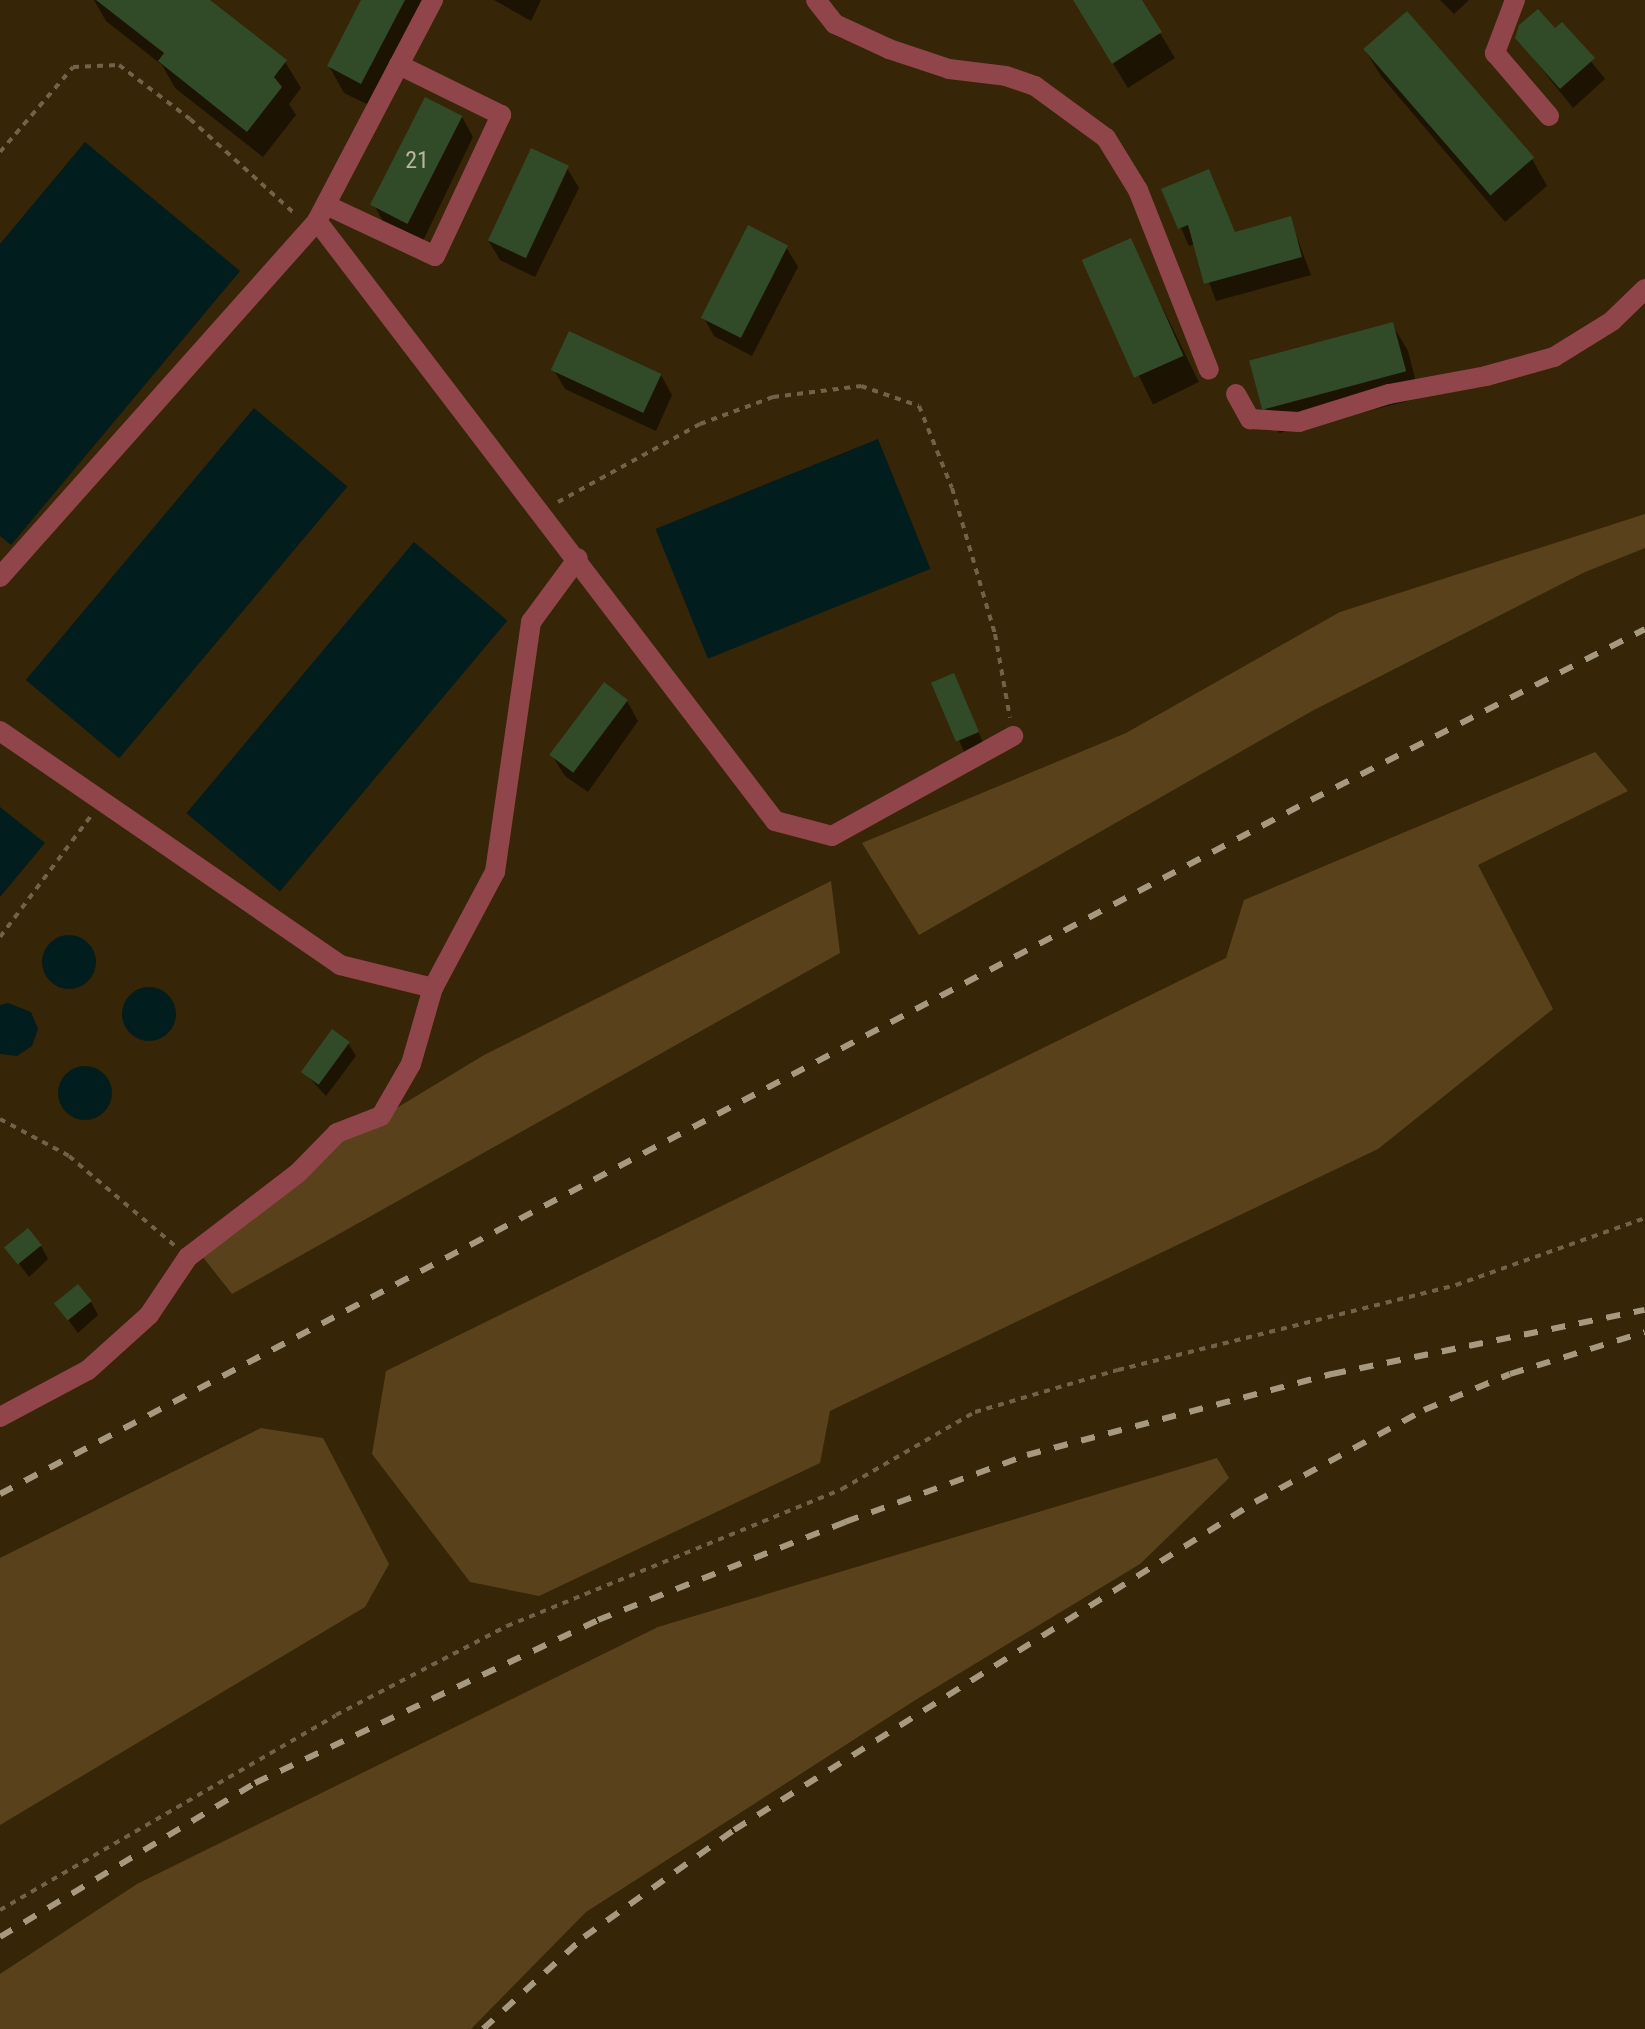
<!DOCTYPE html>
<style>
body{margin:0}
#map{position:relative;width:1645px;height:2029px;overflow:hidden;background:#362507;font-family:"Roboto Condensed",sans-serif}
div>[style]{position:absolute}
.green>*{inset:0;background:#59421b}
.water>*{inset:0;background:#021d1e;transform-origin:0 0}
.round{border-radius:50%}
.shadow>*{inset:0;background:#0007;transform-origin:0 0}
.building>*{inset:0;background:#314a28;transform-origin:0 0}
.path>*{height:4px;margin-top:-2px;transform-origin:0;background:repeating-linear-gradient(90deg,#726248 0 6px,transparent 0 12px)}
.minor>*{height:20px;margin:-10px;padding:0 10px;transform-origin:10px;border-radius:10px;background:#8f4549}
.rail>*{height:6px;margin-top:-3px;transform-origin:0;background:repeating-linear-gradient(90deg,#a79880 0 14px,transparent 0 28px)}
span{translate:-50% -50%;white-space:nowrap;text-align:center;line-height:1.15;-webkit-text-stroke:8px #190f02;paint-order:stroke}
.number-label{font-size:24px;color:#bab69e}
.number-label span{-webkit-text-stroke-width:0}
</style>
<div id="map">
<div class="green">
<div style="clip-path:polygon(1645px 514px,1645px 548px,1585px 572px,1312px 711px,919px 935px,862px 843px,1126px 733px,1340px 612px)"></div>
<div style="clip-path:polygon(1595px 752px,1628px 791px,1478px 865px,1553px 1009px,1378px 1149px,830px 1411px,820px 1463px,539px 1596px,470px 1582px,372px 1454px,386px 1371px,1226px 958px,1244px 900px)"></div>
<div style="clip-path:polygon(831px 881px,840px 953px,232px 1294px,202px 1256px,344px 1140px,484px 1055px)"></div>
<div style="clip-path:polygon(261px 1428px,323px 1438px,389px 1564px,365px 1607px,0 1825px,0 1558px)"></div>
<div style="clip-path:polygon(1217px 1458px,1229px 1478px,1140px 1564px,917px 1699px,586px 1912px,471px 2029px,0 2029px,0 1974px,137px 1884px,658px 1627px)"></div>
</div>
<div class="water">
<div style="clip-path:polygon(85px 142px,240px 271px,11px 545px,0 536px,0 244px)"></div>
<div style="left:254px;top:408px;width:122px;height:355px;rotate:40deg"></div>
<div style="left:878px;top:439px;width:140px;height:240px;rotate:68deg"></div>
<div style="left:414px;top:542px;width:122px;height:354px;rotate:40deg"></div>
<div style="clip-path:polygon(0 807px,45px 843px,0 897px)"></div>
<div class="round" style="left:42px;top:935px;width:54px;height:54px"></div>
<div class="round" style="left:122px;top:987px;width:54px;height:54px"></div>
<div style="clip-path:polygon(8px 1003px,31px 1012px,38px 1029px,32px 1046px,17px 1056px,0 1054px,0 1005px)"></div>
<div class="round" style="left:58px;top:1066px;width:54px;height:54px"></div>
</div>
<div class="shadow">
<div style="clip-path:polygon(94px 0,207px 0,285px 62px,301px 88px,289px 104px,296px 115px,263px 157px,175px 88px,162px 65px,106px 21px)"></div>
<div style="clip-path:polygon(363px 0,434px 0,377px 109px,344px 93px,329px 66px)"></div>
<div style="clip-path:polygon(494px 0,541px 0,531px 21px)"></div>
<div style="clip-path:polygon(1074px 0,1140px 0,1175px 58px,1128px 88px)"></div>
<div style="clip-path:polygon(1440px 0,1469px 0,1454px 14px)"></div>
<div style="clip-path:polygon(1562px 25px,1605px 79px,1573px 108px,1517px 38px,1555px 31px)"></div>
<div style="clip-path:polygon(1365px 50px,1532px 159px,1547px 186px,1505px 222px,1381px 76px)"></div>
<div style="clip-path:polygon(462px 117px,473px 137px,422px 243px,385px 225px,374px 205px)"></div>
<div style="clip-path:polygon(567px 168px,579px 188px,535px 277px,500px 260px,488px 240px)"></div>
<div style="clip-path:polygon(1208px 171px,1236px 234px,1290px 219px,1311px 275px,1216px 301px,1195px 244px,1189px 246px,1164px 190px)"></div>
<div style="left:1130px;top:241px;width:157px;height:51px;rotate:64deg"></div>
<div style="clip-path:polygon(786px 247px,798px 267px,752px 356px,714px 336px,703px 316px)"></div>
<div style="clip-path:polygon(1392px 324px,1408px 351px,1420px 398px,1279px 433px,1264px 406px)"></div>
<div style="clip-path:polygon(554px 370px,661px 375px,672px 395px,656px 431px,565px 389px)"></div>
<div style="left:953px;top:675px;width:77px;height:21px;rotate:66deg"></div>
<div style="clip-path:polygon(627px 701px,638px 721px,588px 792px,565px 776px,553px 757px)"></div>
<div style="clip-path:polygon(348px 1043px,356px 1056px,326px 1096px,303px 1071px)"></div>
<div style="clip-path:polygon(41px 1246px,48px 1259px,29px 1277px,8px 1249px)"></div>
<div style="clip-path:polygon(91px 1302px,98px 1315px,78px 1333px,57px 1305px)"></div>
</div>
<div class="building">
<div style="clip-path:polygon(96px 0,210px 0,287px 60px,274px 77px,282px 87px,247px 132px,158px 61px,164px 53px)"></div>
<div style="clip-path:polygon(361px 0,405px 0,361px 84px,327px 66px)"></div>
<div style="clip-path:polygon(1073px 0,1142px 0,1162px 32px,1112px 64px)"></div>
<div style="clip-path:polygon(1538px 9px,1555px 28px,1562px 22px,1595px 58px,1560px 89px,1515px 38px,1519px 25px)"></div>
<div style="left:1407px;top:11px;width:194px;height:58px;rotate:49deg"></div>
<div style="left:425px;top:97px;width:42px;height:121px;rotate:27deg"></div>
<div style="left:531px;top:148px;width:42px;height:102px;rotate:25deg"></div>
<div style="clip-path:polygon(1209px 169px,1235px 232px,1291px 216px,1302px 257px,1204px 284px,1188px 225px,1178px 229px,1161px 189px)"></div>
<div style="left:748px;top:225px;width:45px;height:104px;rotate:27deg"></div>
<div style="left:1131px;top:238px;width:129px;height:54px;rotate:66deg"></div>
<div style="left:1393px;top:322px;width:51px;height:149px;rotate:75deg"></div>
<div style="left:569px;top:331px;width:102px;height:43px;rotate:25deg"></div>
<div style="left:954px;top:673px;width:64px;height:25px;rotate:67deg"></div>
<div style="left:604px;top:682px;width:30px;height:91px;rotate:37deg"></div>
<div style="left:332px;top:1029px;width:22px;height:53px;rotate:36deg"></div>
<div style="left:28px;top:1228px;width:22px;height:31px;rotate:51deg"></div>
<div style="left:78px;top:1284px;width:22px;height:31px;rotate:51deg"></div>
</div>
<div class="path">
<div style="left:0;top:152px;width:112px;rotate:-49.3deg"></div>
<div style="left:73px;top:67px;width:46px;rotate:-2.5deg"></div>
<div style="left:119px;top:65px;width:89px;rotate:37.3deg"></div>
<div style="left:190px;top:119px;width:142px;rotate:42.1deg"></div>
<div style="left:558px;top:502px;width:162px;rotate:-28.8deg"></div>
<div style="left:700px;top:424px;width:78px;rotate:-20.3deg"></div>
<div style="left:773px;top:397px;width:89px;rotate:-7.1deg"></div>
<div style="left:861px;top:386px;width:61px;rotate:19deg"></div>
<div style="left:919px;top:406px;width:88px;rotate:68.1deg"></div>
<div style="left:952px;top:488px;width:152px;rotate:73.6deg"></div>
<div style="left:995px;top:634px;width:85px;rotate:79.9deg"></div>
<div style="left:0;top:937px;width:151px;rotate:-53.1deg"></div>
<div style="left:0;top:1119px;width:78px;rotate:28.2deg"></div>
<div style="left:69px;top:1156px;width:138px;rotate:40.3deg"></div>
<div style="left:0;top:1910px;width:388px;rotate:-30.1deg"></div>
<div style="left:336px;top:1715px;width:193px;rotate:-27.5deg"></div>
<div style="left:507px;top:1626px;width:362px;rotate:-22.2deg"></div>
<div style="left:842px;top:1489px;width:154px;rotate:-30.1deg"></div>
<div style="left:975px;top:1412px;width:149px;rotate:-16.4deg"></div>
<div style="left:1118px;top:1370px;width:349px;rotate:-14.1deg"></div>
<div style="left:1456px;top:1285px;width:201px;rotate:-19.5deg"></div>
</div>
<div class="minor">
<div style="left:816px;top:0;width:31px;rotate:52deg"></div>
<div style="left:835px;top:24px;width:60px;rotate:24.8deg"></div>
<div style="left:889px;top:49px;width:63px;rotate:18.4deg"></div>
<div style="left:949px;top:69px;width:57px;rotate:7deg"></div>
<div style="left:1006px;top:76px;width:31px;rotate:19deg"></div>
<div style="left:1035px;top:86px;width:88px;rotate:36.2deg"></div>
<div style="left:1106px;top:138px;width:61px;rotate:58.4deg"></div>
<div style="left:1138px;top:190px;width:193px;rotate:68.5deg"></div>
<div style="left:1515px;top:0;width:57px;rotate:110.7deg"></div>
<div style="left:1495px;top:53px;width:83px;rotate:49.4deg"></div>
<div style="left:326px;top:205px;width:120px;rotate:25.1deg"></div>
<div style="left:435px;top:256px;width:156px;rotate:-64.9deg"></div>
<div style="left:501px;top:115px;width:114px;rotate:-153.9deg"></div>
<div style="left:317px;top:221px;width:755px;rotate:52.64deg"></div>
<div style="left:775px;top:821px;width:59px;rotate:14.7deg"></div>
<div style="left:832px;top:836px;width:207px;rotate:-28.9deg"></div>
<div style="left:1236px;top:394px;width:29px;rotate:61deg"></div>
<div style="left:1250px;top:419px;width:49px;rotate:3.5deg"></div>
<div style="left:1299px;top:422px;width:94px;rotate:-17.3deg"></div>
<div style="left:1389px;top:394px;width:99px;rotate:-10.5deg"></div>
<div style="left:1486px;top:376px;width:71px;rotate:-15.6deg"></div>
<div style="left:1554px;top:357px;width:68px;rotate:-31.8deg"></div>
<div style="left:1612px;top:321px;width:46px;rotate:-44.1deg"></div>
<div style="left:0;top:577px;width:477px;rotate:-48.3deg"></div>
<div style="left:317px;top:221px;width:250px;rotate:-62.3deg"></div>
<div style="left:0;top:731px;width:413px;rotate:34.5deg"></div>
<div style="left:340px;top:965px;width:96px;rotate:13.9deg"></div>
<div style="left:433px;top:988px;width:132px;rotate:-61.9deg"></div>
<div style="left:495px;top:872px;width:253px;rotate:-81.8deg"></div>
<div style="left:531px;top:622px;width:79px;rotate:-53.7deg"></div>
<div style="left:0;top:1417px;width:100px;rotate:-28.1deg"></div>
<div style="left:88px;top:1370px;width:82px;rotate:-42deg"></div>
<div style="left:149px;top:1315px;width:70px;rotate:-56.1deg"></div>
<div style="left:188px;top:1257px;width:138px;rotate:-37.4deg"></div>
<div style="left:298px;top:1173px;width:56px;rotate:-45.7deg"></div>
<div style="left:337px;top:1133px;width:47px;rotate:-21.1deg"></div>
<div style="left:381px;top:1116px;width:60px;rotate:-60deg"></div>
<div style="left:411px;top:1064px;width:79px;rotate:-73.9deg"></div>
</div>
<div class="rail">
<div style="left:0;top:1494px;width:1483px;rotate:-27.9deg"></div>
<div style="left:1311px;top:800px;width:375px;rotate:-27.1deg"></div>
<div style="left:0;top:1937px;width:298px;rotate:-31.1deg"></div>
<div style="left:255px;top:1783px;width:380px;rotate:-25.4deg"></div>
<div style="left:598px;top:1620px;width:266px;rotate:-21.6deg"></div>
<div style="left:845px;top:1522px;width:194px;rotate:-20.2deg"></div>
<div style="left:1027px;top:1455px;width:316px;rotate:-14.9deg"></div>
<div style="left:1332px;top:1374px;width:319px;rotate:-11.6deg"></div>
<div style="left:483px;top:2029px;width:137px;rotate:-42.3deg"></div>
<div style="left:584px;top:1937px;width:184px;rotate:-35.5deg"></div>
<div style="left:734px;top:1830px;width:616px;rotate:-32.19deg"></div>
<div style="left:1255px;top:1502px;width:192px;rotate:-28.6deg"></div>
<div style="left:1424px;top:1410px;width:93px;rotate:-22.7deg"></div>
<div style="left:1510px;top:1374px;width:141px;rotate:-17.3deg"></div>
</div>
<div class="number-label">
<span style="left:417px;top:161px">21</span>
</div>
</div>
